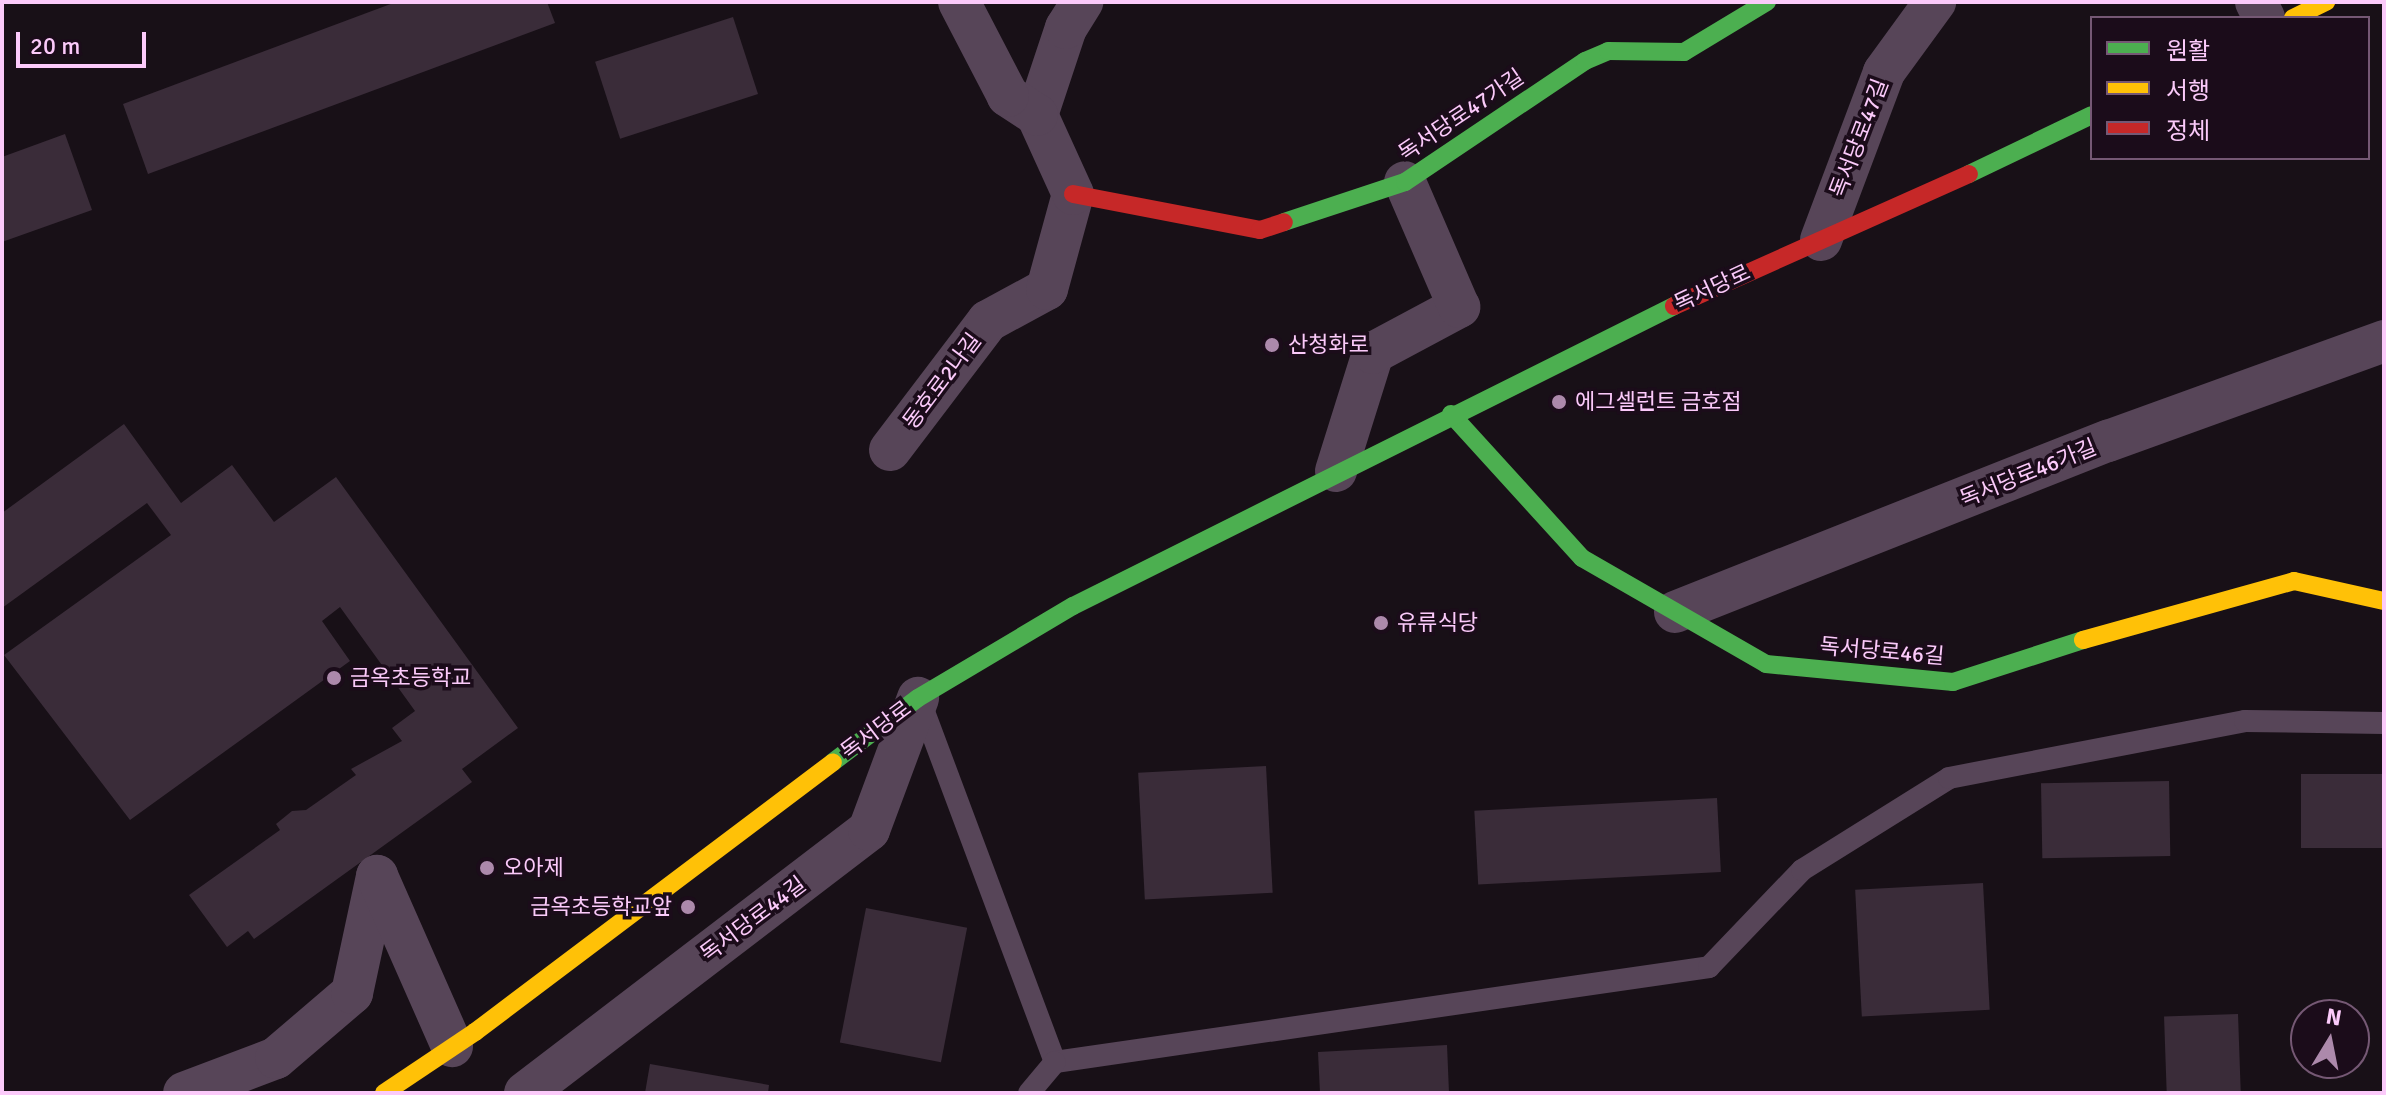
<!DOCTYPE html>
<meta charset="utf-8">
<style>
body{margin:0}
#map{position:relative;width:2386px;height:1095px;overflow:hidden;background:#181017;font-family:Signika,"Noto Sans KR",sans-serif}
div>[style]{position:absolute}
.building>*{inset:0;background:#3a2c39;transform-origin:0 0}
.lane>*{height:22px;margin:-11px;padding:0 11px;transform-origin:11px;border-radius:11px;background:#574558}
.street>*{height:42px;margin:-21px;padding:0 21px;transform-origin:21px;border-radius:21px;background:#574558}
.fast>*{height:18px;margin:-9px;padding:0 9px;transform-origin:9px;border-radius:9px;background:#4caf50}
.slow>*{height:18px;margin:-9px;padding:0 9px;transform-origin:9px;border-radius:9px;background:#ffc107}
.jam>*{height:18px;margin:-9px;padding:0 9px;transform-origin:9px;border-radius:9px;background:#c62828}
.dots>*{width:22px;height:22px;translate:-50% -50%;box-sizing:border-box;border:4px solid #1b0c1a;border-radius:50%}
span{translate:-50% -50%;white-space:nowrap;text-align:center;line-height:1.15;-webkit-text-stroke:7px #1b0c1a;paint-order:stroke}
.street-label{font-size:22px;color:#fbcafa}
.poi-label{font-size:22px;color:#fbcafa}
.left{translate:0 -50%;text-align:left}
.right{translate:-100% -50%;text-align:right}
.frame{position:absolute;inset:0;border:4px solid #fbcafa;pointer-events:none}
.legend{position:absolute;left:2090px;top:16px;width:280px;height:144px;box-sizing:border-box;background:#1b0c1a;border:2px solid #755874;margin:0;padding:10px 14px;list-style:none;font-size:24px;color:#fbcafa}
.legend li{display:flex;align-items:center;gap:16px;height:40px}
.legend b{width:40px;border:2px solid #755874}
.north{position:absolute;left:2290px;top:999px;width:80px;height:80px;box-sizing:border-box;background:#1b0c1a;border:2px solid #755874;border-radius:50%;rotate:10deg;font-size:22px;font-weight:700;line-height:32px;text-align:center;color:#fbcafa}
.north::after{content:'';display:block;margin:auto;width:28px;height:36px;background:#ac89ab;clip-path:polygon(50% 0,100% 100%,50% 72%,0 100%)}
.scale{position:absolute;left:16px;top:32px;width:130px;height:36px;box-sizing:border-box;border:4px solid #fbcafa;border-top:0;padding-left:10px;font-size:24px;line-height:28px;white-space:nowrap;color:#fbcafa;-webkit-text-stroke:6px #1b0c1a;paint-order:stroke}
</style>
<div id="map">
<div class="building">
<div style="clip-path:polygon(396px 2px,547px 2px,555px 23px,148px 174px,123px 104px)"></div>
<div style="left:733px;top:17px;width:81px;height:145px;rotate:72deg"></div>
<div style="clip-path:polygon(65px 134px,92px 210px,2px 242px,2px 157px)"></div>
<div style="clip-path:polygon(124px 424px,181px 503px,232px 465px,274px 522px,336px 477px,518px 728px,462px 769px,472px 782px,254px 939px,248px 931px,227px 947px,189px 895px,280px 830px,276px 824px,292px 811px,306px 810px,356px 775px,351px 769px,402px 741px,392px 728px,415px 711px,340px 607px,322px 621px,350px 661px,130px 820px,4px 655px,171px 535px,147px 503px,2px 608px,2px 513px)"></div>
<div style="left:1266px;top:766px;width:127px;height:128px;rotate:87deg"></div>
<div style="left:2384px;top:774px;width:74px;height:83px;rotate:90deg"></div>
<div style="left:2169px;top:781px;width:75px;height:128px;rotate:89deg"></div>
<div style="left:1717px;top:798px;width:74px;height:243px;rotate:87deg"></div>
<div style="left:1983px;top:883px;width:127px;height:128px;rotate:87deg"></div>
<div style="left:866px;top:908px;width:103px;height:137px;rotate:11deg"></div>
<div style="left:2238px;top:1014px;width:79px;height:74px;rotate:88deg"></div>
<div style="clip-path:polygon(1447px 1045px,1449px 1093px,1320px 1093px,1318px 1052px)"></div>
<div style="clip-path:polygon(650px 1064px,769px 1085px,768px 1093px,645px 1093px)"></div>
</div>
<div class="lane">
<div style="left:920px;top:701px;width:385px;rotate:69.5deg"></div>
<div style="left:1055px;top:1062px;width:661px;rotate:-8.26deg"></div>
<div style="left:1709px;top:967px;width:134px;rotate:-46.2deg"></div>
<div style="left:1802px;top:870px;width:173px;rotate:-32deg"></div>
<div style="left:1949px;top:778px;width:301px;rotate:-10.9deg"></div>
<div style="left:2245px;top:721px;width:139px;rotate:0.8deg"></div>
<div style="left:1029px;top:1093px;width:40px;rotate:-50deg"></div>
</div>
<div class="street">
<div style="left:2256px;top:2px;width:18px;rotate:63deg"></div>
<div style="left:1037px;top:115px;width:92px;rotate:-71.6deg"></div>
<div style="left:1066px;top:28px;width:31px;rotate:-58deg"></div>
<div style="left:1821px;top:240px;width:179px;rotate:-69.4deg"></div>
<div style="left:1884px;top:72px;width:87px;rotate:-53.9deg"></div>
<div style="left:890px;top:450px;width:162px;rotate:-52.8deg"></div>
<div style="left:988px;top:321px;width:67px;rotate:-28.5deg"></div>
<div style="left:1047px;top:289px;width:98px;rotate:-74.7deg"></div>
<div style="left:1073px;top:194px;width:87px;rotate:-114.5deg"></div>
<div style="left:1037px;top:115px;width:35px;rotate:-147deg"></div>
<div style="left:1008px;top:96px;width:106px;rotate:-117.5deg"></div>
<div style="left:1336px;top:471px;width:124px;rotate:-72.6deg"></div>
<div style="left:1373px;top:353px;width:98px;rotate:-28.1deg"></div>
<div style="left:1459px;top:307px;width:136px;rotate:-113.4deg"></div>
<div style="left:1675px;top:612px;width:466px;rotate:-21.6deg"></div>
<div style="left:2108px;top:441px;width:294px;rotate:-19.9deg"></div>
<div style="left:184px;top:1093px;width:98px;rotate:-20.8deg"></div>
<div style="left:276px;top:1058px;width:100px;rotate:-40.5deg"></div>
<div style="left:352px;top:993px;width:120px;rotate:-77.9deg"></div>
<div style="left:377px;top:876px;width:186px;rotate:66.2deg"></div>
<div style="left:525px;top:1093px;width:433px;rotate:-37.4deg"></div>
<div style="left:869px;top:830px;width:141px;rotate:-69.6deg"></div>
</div>
<div class="fast">
<div style="left:1969px;top:174px;width:136px;rotate:-25.6deg"></div>
<div style="left:1284px;top:222px;width:127px;rotate:-18.3deg"></div>
<div style="left:1405px;top:182px;width:217px;rotate:-33.9deg"></div>
<div style="left:1585px;top:61px;width:25px;rotate:-23deg"></div>
<div style="left:1608px;top:51px;width:76px;rotate:0.8deg"></div>
<div style="left:1684px;top:52px;width:97px;rotate:-31.1deg"></div>
<div style="left:1451px;top:414px;width:195px;rotate:47.7deg"></div>
<div style="left:1582px;top:558px;width:212px;rotate:29.9deg"></div>
<div style="left:1766px;top:664px;width:188px;rotate:5.5deg"></div>
<div style="left:1953px;top:682px;width:137px;rotate:-17.9deg"></div>
<div style="left:833px;top:762px;width:106px;rotate:-37deg"></div>
<div style="left:918px;top:698px;width:180px;rotate:-30.7deg"></div>
<div style="left:1073px;top:606px;width:672px;rotate:-26.53deg"></div>
</div>
<div class="slow">
<div style="left:2293px;top:18px;width:37px;rotate:-26deg"></div>
<div style="left:2083px;top:640px;width:219px;rotate:-15.6deg"></div>
<div style="left:2294px;top:581px;width:92px;rotate:12.5deg"></div>
<div style="left:384px;top:1093px;width:110px;rotate:-33.8deg"></div>
<div style="left:475px;top:1032px;width:448px;rotate:-37deg"></div>
</div>
<div class="jam">
<div style="left:1073px;top:194px;width:190px;rotate:10.9deg"></div>
<div style="left:1260px;top:230px;width:25px;rotate:-18deg"></div>
<div style="left:1674px;top:306px;width:323px;rotate:-24.1deg"></div>
</div>
<div class="dots">
<div style="left:1272px;top:345px;background:#ac89ab"></div>
<div style="left:1559px;top:402px;background:#ac89ab"></div>
<div style="left:1381px;top:623px;background:#ac89ab"></div>
<div style="left:334px;top:678px;background:#ac89ab"></div>
<div style="left:487px;top:868px;background:#ac89ab"></div>
<div style="left:688px;top:907px;background:#ac89ab"></div>
</div>
<div class="street-label">
<span style="left:1461px;top:115px;rotate:-34deg">독서당로47가길</span>
<span style="left:1859px;top:138px;rotate:-69deg">독서당로47길</span>
<span style="left:1712px;top:288px;rotate:-25deg">독서당로</span>
<span style="left:942px;top:381px;rotate:-53deg">동호로2나길</span>
<span style="left:2028px;top:473px;rotate:-22deg">독서당로46가길</span>
<span style="left:1882px;top:651px;rotate:5deg">독서당로46길</span>
<span style="left:876px;top:730px;rotate:-37deg">독서당로</span>
<span style="left:753px;top:919px;rotate:-37deg">독서당로44길</span>
</div>
<div class="poi-label">
<span class="left" style="left:1288px;top:345px">산청화로</span>
<span class="left" style="left:1575px;top:402px">에그셀런트 금호점</span>
<span class="left" style="left:1397px;top:623px">유류식당</span>
<span class="left" style="left:350px;top:678px">금옥초등학교</span>
<span class="left" style="left:503px;top:868px">오아제</span>
<span class="right" style="left:672px;top:907px">금옥초등학교앞</span>
</div>
<div class="frame"></div>
<ul class="legend">
<li><b style="height:10px;background:#4caf50"></b>원활</li>
<li><b style="height:10px;background:#ffc107"></b>서행</li>
<li><b style="height:10px;background:#c62828"></b>정체</li>
</ul>
<div class="north">N</div>
<div class="scale">20 m</div>
</div>
